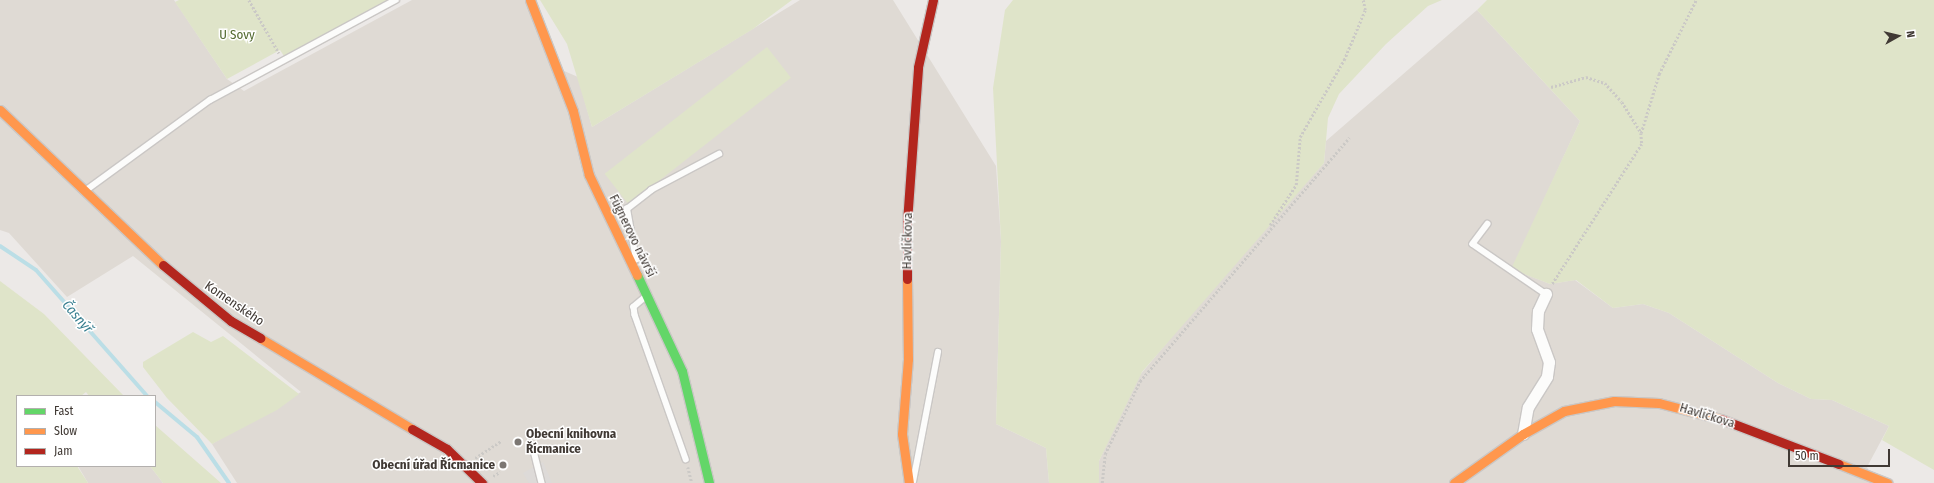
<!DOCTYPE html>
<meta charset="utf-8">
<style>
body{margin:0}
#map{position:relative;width:1934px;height:483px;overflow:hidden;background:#ece9e7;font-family:"Fira Sans Condensed",sans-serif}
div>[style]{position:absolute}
.residential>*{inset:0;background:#dfdad4}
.green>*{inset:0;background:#dfe4c9;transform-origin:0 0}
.parking>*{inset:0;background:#dddad8}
.stream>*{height:4px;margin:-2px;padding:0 2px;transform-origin:2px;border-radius:2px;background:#bbdee6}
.path>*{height:2.5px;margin-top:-1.25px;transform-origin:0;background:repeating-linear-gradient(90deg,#cbc9c6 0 2px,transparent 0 4px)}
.roads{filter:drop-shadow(1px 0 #cac7c5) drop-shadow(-1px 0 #cac7c5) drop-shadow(0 1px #cac7c5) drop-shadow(0 -1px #cac7c5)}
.lane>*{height:5.5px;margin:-2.75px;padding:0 2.75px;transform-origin:2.75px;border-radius:2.75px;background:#fcfcfb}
.street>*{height:11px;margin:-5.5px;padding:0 5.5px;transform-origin:5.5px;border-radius:5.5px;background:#fcfcfb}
.fast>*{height:9px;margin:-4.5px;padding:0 4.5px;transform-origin:4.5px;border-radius:4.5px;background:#63d668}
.slow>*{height:9px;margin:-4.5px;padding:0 4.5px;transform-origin:4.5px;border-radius:4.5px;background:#ff974d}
.jam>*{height:9px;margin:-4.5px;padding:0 4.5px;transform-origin:4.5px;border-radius:4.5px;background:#b3261e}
.dots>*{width:11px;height:11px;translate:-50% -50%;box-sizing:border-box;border:2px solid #fff;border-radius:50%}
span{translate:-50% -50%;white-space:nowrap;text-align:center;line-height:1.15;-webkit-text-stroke:3px #fff;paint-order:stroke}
.park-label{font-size:13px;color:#536a30}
.street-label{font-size:13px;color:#403934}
.poi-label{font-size:13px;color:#403934;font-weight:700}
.left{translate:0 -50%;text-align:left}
.right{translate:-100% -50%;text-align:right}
.water-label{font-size:14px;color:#387f90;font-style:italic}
.legend{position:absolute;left:16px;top:395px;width:140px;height:72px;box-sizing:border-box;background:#fff;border:1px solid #b3b0ae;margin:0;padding:5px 7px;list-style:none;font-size:12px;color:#403934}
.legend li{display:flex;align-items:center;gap:8px;height:20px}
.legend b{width:20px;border:1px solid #b3b0ae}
.north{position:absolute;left:1878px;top:16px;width:40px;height:40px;-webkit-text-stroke:3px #fff;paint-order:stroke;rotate:82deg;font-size:11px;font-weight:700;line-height:16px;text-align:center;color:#403934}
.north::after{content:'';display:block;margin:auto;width:14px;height:18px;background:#403934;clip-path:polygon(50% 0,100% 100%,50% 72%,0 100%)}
.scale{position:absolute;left:1788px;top:449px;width:102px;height:18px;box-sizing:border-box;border:2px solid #403934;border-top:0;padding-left:5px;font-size:12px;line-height:14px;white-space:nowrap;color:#403934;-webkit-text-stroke:3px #fff;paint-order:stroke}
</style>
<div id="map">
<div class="residential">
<div style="clip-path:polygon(0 0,174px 0,227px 79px,244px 91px,412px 0,529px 0,555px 67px,578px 77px,592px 127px,800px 0,893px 0,996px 166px,1001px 241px,996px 424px,1046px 448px,1049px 483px,237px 483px,212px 444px,301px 392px,133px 256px,67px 297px,9px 233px,0 230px)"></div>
<div style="clip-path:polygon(1477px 10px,1580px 121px,1512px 269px,1550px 284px,1575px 280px,1613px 308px,1643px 304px,1669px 313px,1778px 383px,1811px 399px,1832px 400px,1889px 426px,1867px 467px,1875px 483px,1099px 483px,1099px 461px,1135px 381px,1231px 266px,1324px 163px,1326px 141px)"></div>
<div style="clip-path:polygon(78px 466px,150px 466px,163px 483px,88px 483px)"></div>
</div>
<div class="green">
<div style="clip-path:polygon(179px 0,388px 0,284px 56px,280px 50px,227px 79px,175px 2px)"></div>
<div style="clip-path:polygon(540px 0,792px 0,753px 29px,592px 127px,567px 44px)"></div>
<div style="clip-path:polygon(1013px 0,1442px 0,1428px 6px,1386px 44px,1339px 94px,1328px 118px,1324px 163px,1142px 372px,1099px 461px,1099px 483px,1049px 483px,1046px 448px,996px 424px,1001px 241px,993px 88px,1005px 10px)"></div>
<div style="clip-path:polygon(1487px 0,1934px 0,1934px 470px,1882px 440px,1889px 426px,1832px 400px,1811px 399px,1778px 383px,1669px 313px,1643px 304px,1613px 308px,1576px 280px,1550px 284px,1511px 269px,1580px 121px,1477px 10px)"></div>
<div style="left:767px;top:47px;width:39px;height:206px;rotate:52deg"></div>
<div style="clip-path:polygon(0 281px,44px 314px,124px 396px,89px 396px,86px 392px,81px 396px,17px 396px,17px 466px,77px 466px,88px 483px,0 483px)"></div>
<div style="clip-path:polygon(193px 332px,211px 342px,223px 336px,299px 394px,277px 410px,212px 444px,167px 398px,143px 367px,143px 362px)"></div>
<div style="clip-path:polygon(155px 425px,221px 483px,163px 483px,150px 466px,155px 466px)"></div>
</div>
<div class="parking">
<div style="clip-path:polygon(543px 462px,552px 483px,529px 483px,523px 473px)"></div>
</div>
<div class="stream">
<div style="left:0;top:246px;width:43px;rotate:33.7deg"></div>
<div style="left:36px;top:270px;width:168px;rotate:48.6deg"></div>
<div style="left:155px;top:402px;width:55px;rotate:39.8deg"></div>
<div style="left:197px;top:437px;width:56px;rotate:55.2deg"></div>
</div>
<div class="path">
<div style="left:249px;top:0;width:61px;rotate:60.5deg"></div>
<div style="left:1551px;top:87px;width:36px;rotate:-16deg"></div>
<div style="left:1586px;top:77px;width:20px;rotate:18deg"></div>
<div style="left:1605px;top:83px;width:25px;rotate:48deg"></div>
<div style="left:1622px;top:102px;width:36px;rotate:58deg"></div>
<div style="left:1641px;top:133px;width:11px;rotate:85deg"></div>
<div style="left:1642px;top:144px;width:167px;rotate:122.6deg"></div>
<div style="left:1641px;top:133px;width:62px;rotate:-73deg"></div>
<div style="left:1659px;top:74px;width:83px;rotate:-63.4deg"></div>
<div style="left:1270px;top:225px;width:48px;rotate:-57deg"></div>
<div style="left:1296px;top:185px;width:48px;rotate:-85.2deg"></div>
<div style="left:1300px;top:137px;width:89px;rotate:-60.3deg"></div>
<div style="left:1344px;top:60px;width:54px;rotate:-67.2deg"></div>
<div style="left:1365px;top:10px;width:10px;rotate:-101deg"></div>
<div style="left:475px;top:458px;width:31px;rotate:-33deg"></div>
<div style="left:688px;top:467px;width:16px;rotate:76deg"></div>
<div style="left:493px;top:476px;width:8px;rotate:-30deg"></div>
<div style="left:1102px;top:483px;width:29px;rotate:-84deg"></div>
<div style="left:1105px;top:454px;width:81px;rotate:-64.4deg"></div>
<div style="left:1140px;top:381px;width:321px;rotate:-49.3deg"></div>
</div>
<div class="roads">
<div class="lane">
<div style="left:85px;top:191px;width:155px;rotate:-36.1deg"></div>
<div style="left:210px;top:100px;width:211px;rotate:-28.3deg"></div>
<div style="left:1488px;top:224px;width:25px;rotate:127deg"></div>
<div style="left:1473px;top:244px;width:88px;rotate:34.4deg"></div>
<div style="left:636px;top:260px;width:52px;rotate:-100deg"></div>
<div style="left:627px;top:209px;width:31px;rotate:-38deg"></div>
<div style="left:651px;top:190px;width:77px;rotate:-27.9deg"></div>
<div style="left:646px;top:297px;width:16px;rotate:140deg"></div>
<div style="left:634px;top:307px;width:8px;rotate:83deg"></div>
<div style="left:635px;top:315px;width:153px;rotate:70.5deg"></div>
<div style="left:534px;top:451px;width:33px;rotate:76deg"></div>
<div style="left:913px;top:482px;width:132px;rotate:-79.1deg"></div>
</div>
<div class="street">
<div style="left:1523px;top:434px;width:27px;rotate:-80deg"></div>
<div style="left:1528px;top:407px;width:36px;rotate:-58deg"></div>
<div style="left:1547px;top:376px;width:14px;rotate:-82deg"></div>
<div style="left:1549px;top:362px;width:35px;rotate:-110deg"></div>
<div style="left:1537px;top:329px;width:18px;rotate:-87deg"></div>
<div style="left:1538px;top:311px;width:19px;rotate:-65deg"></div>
</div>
<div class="fast">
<div style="left:637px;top:275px;width:106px;rotate:64.9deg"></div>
<div style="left:682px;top:371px;width:115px;rotate:76.4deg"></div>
</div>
<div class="slow">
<div style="left:530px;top:0;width:119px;rotate:68.8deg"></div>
<div style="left:573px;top:111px;width:66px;rotate:76deg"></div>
<div style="left:589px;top:175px;width:111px;rotate:64.4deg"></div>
<div style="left:0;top:110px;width:225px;rotate:43.6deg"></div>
<div style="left:907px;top:279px;width:80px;rotate:89.3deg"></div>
<div style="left:908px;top:359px;width:75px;rotate:94.6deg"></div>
<div style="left:902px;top:434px;width:49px;rotate:81.9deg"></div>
<div style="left:260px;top:338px;width:177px;rotate:30.9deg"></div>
<div style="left:1839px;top:464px;width:52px;rotate:21.6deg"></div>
<div style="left:1454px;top:483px;width:85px;rotate:-35.4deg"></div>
<div style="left:1523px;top:434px;width:47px;rotate:-29.3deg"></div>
<div style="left:1564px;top:411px;width:51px;rotate:-11.3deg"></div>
<div style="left:1614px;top:401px;width:45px;rotate:2.5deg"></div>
<div style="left:1659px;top:403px;width:64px;rotate:14.5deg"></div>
</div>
<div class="jam">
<div style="left:163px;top:265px;width:88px;rotate:39.5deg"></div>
<div style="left:231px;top:321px;width:34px;rotate:30deg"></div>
<div style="left:907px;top:279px;width:57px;rotate:-90deg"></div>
<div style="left:907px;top:222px;width:155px;rotate:-85.9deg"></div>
<div style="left:918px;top:67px;width:69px;rotate:-77.4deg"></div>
<div style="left:1721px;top:419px;width:126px;rotate:20.9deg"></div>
<div style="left:412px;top:429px;width:40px;rotate:29.7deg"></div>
<div style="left:447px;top:449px;width:49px;rotate:44.2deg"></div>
</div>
</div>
<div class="dots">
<div style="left:518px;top:442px;background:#7c7773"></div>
<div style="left:503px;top:465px;background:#7c7773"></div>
</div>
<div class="park-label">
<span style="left:237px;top:35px">U Sovy</span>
</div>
<div class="street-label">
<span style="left:632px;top:236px;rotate:64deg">Fügnerovo návrší</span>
<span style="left:908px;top:241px;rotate:-89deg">Havlíčkova</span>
<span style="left:234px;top:304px;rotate:34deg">Komenského</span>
<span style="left:1707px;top:416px;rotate:17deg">Havlíčkova</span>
</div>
<div class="poi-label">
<span class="left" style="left:526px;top:442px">Obecní knihovna<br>Řícmanice</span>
<span class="right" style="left:495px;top:465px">Obecní úřad Řícmanice</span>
</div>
<div class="water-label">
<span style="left:77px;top:317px;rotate:49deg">Časnýř</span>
</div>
<ul class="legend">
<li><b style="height:5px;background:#63d668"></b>Fast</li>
<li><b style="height:5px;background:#ff974d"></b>Slow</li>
<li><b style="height:5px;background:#b3261e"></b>Jam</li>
</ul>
<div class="north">N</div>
<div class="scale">50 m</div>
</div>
